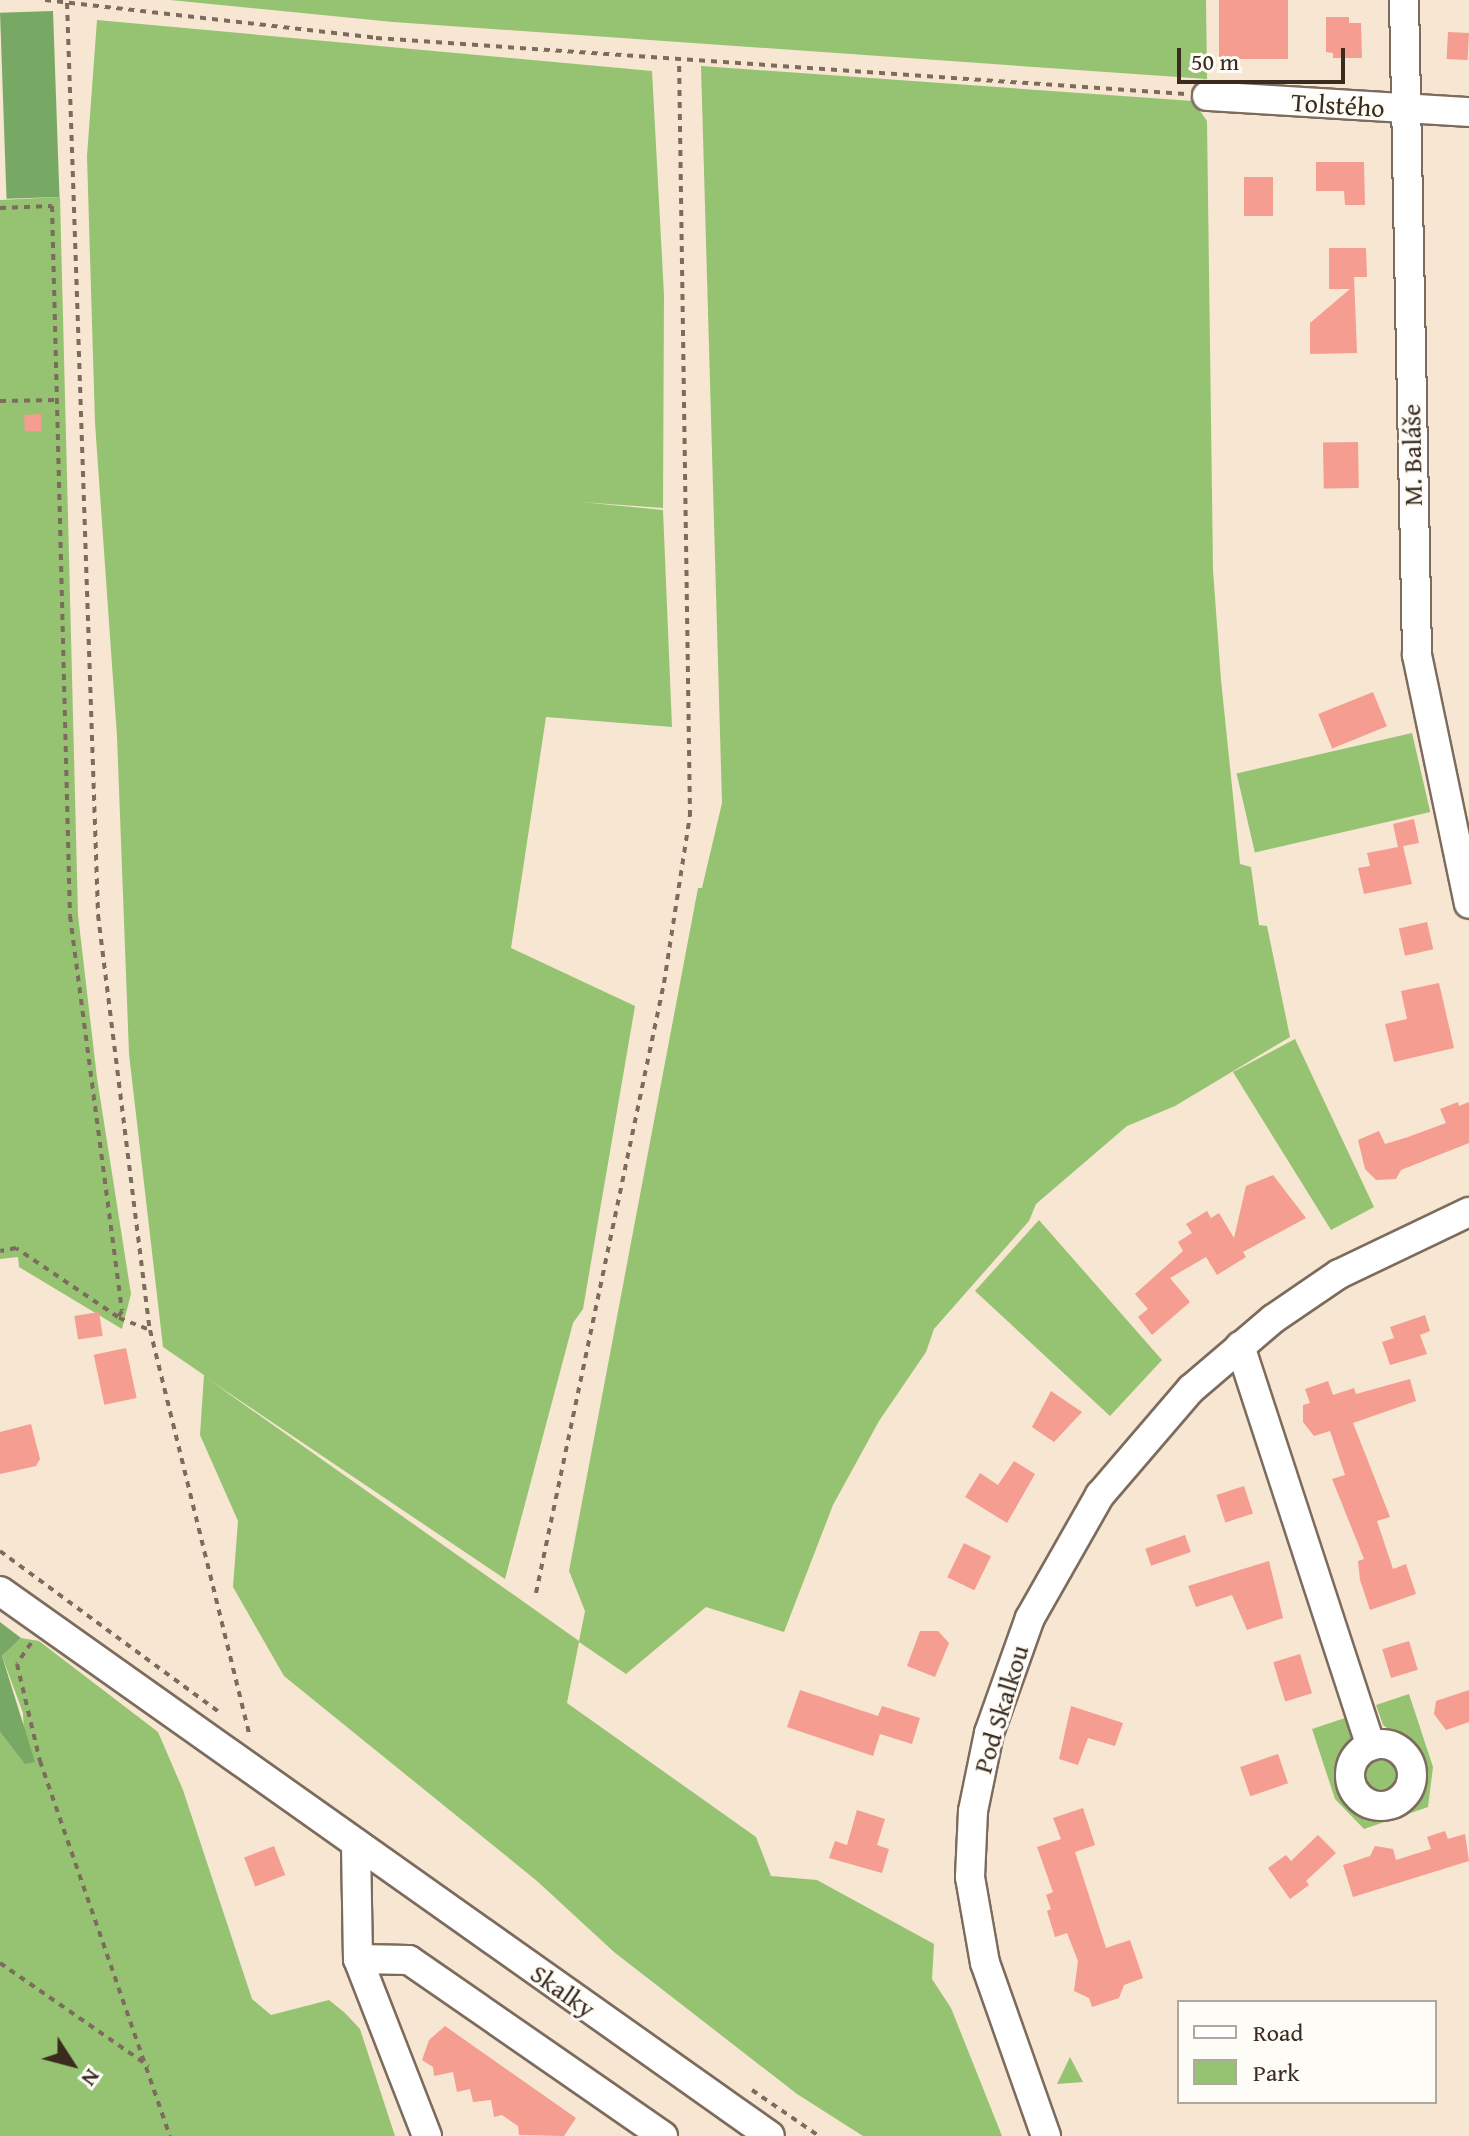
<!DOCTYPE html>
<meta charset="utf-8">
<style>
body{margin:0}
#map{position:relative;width:1469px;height:2136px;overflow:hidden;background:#f7e6d1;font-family:"Gentium Book Plus",serif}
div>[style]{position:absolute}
.green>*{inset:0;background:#95c372;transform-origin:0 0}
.round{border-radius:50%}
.forest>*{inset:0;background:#78a964;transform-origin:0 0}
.building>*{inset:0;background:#f49d90;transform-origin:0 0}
.path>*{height:4px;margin-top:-2px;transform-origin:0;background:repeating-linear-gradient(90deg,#7d6c5d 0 6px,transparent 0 12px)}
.roads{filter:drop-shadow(2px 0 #7d6c5d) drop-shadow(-2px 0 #7d6c5d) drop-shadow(0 2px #7d6c5d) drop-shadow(0 -2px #7d6c5d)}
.minor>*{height:28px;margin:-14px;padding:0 14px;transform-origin:14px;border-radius:14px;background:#fff}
.minor>.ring{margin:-14px;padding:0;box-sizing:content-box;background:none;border:28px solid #fff;border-radius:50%}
span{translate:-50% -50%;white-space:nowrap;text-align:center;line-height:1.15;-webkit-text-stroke:6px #fdfcf7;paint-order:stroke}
.street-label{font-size:26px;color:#3b2a1e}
.legend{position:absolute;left:1177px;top:2000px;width:260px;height:104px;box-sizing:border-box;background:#fdfcf7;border:2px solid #afa8a0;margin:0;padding:10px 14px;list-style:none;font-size:24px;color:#3b2a1e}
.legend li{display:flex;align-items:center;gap:16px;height:40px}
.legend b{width:40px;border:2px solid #afa8a0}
.north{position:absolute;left:32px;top:2024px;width:80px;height:80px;-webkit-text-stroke:6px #fdfcf7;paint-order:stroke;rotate:126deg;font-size:22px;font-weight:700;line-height:32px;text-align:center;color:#3b2a1e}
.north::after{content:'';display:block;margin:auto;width:28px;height:36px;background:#3b2a1e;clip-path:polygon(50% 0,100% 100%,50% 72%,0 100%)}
.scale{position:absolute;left:1177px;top:48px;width:168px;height:36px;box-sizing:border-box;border:4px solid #3b2a1e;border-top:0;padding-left:10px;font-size:24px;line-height:28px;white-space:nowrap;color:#3b2a1e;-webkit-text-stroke:6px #fdfcf7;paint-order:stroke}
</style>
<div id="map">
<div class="green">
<div style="clip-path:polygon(170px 0,1206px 0,1207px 79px,393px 22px)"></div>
<div style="clip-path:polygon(97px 20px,652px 71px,664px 295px,663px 508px,581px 502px,663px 510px,672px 727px,546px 717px,511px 948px,635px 1006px,583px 1309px,573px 1323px,505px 1579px,208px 1379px,579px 1641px,585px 1611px,569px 1571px,698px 888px,702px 888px,722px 803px,701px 66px,1193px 101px,1207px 121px,1213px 570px,1221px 680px,1240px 864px,1251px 867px,1259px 925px,1267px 926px,1290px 1037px,1175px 1106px,1127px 1126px,1036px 1204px,1029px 1221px,934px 1329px,926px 1352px,879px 1421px,833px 1505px,784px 1632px,706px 1607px,626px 1674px,579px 1642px,567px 1703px,756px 1837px,771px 1876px,817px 1880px,934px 1944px,932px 1979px,951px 2008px,1002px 2136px,863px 2136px,797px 2094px,614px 1952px,537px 1881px,284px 1676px,233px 1587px,238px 1521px,200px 1435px,204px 1375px,163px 1347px,129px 1054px,117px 736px,95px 423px,87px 156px)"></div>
<div style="clip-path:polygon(60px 197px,78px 915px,97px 1078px,131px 1294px,122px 1329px,19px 1267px,18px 1257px,0 1259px,0 200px)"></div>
<div style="left:1412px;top:733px;width:81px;height:180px;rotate:77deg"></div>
<div style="clip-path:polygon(1295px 1039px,1374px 1207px,1331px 1230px,1233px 1072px)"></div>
<div style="clip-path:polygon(1039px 1220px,1162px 1360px,1110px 1416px,975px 1291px)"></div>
<div style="clip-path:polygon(21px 1638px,39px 1641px,158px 1732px,183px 1790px,252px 1999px,271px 2015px,329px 2000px,345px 2013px,360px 2029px,395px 2136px,0 2136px,0 1732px,25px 1763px,23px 1713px,2px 1656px)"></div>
<div style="clip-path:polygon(1409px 1694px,1433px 1767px,1428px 1807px,1364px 1829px,1335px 1799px,1312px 1729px,1345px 1718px,1351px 1736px,1340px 1780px,1346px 1797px,1367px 1814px,1395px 1814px,1416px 1797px,1422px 1770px,1410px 1746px,1383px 1725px,1376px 1705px)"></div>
<div class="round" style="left:1366px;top:1760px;width:30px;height:30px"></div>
<div style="clip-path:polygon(1070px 2057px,1083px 2082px,1057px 2084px)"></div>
</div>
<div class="forest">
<div style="left:53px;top:11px;width:186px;height:53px;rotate:88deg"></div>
<div style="clip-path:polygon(0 1622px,21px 1638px,2px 1656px,35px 1762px,25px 1764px,0 1732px)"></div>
</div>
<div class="building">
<div style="left:1219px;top:0;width:69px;height:59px"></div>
<div style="clip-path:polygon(1326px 17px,1349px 17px,1349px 23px,1361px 23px,1362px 58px,1333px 58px,1333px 53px,1326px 52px)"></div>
<div style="left:1448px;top:32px;width:21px;height:27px;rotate:3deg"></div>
<div style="clip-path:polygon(1316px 162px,1364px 162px,1365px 205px,1345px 205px,1344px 191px,1316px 191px)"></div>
<div style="left:1273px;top:177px;width:39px;height:29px;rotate:90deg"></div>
<div style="clip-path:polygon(1329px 248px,1366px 248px,1367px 277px,1354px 277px,1357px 353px,1310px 354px,1310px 323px,1350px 289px,1329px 289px)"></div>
<div style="left:41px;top:414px;width:17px;height:17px;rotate:87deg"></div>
<div style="left:1358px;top:442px;width:46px;height:35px;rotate:89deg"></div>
<div style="left:1373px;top:692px;width:37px;height:59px;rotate:68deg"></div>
<div style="clip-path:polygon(1414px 819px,1419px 843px,1403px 846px,1412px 884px,1364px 894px,1358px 868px,1370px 866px,1367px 853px,1398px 847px,1393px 824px)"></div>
<div style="left:1427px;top:922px;width:28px;height:29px;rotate:77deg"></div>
<div style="clip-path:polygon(1439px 983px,1454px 1048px,1394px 1062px,1385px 1024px,1407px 1019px,1401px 991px)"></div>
<div style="clip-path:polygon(1458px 1102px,1459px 1106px,1469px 1102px,1469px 1143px,1401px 1170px,1396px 1179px,1376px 1180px,1365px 1169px,1358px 1140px,1379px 1131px,1385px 1144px,1408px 1137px,1446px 1123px,1440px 1109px)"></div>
<div style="clip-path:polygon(1273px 1175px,1306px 1218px,1243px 1252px,1246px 1257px,1217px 1275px,1206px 1257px,1170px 1278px,1190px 1302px,1152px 1335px,1138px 1317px,1148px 1309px,1135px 1294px,1183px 1251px,1178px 1242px,1192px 1233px,1186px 1224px,1207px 1211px,1211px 1218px,1219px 1213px,1234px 1238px,1246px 1186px)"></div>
<div style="left:99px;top:1312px;width:24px;height:25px;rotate:81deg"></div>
<div style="clip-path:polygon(1425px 1315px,1430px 1331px,1420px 1335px,1427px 1354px,1390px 1365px,1382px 1342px,1394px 1338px,1390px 1327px)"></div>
<div style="left:126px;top:1348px;width:51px;height:33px;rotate:78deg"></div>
<div style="clip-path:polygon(1410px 1379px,1416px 1401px,1353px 1423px,1390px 1517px,1377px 1521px,1393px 1569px,1406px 1564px,1416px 1594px,1370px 1610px,1360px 1580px,1358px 1561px,1364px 1559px,1332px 1479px,1345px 1475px,1330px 1431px,1314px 1436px,1303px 1422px,1303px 1405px,1310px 1403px,1305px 1389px,1328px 1381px,1333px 1395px,1354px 1388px,1356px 1394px)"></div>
<div style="clip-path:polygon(1051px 1391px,1082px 1412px,1054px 1442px,1032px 1427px)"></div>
<div style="clip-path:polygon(31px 1424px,40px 1459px,36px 1466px,0 1474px,0 1432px)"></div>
<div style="clip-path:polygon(1014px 1461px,1035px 1474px,1007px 1523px,965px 1497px,980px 1473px,998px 1485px)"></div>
<div style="left:1244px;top:1486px;width:29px;height:29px;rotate:72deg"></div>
<div style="left:1185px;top:1535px;width:18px;height:42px;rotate:71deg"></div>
<div style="left:964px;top:1543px;width:30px;height:38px;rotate:26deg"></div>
<div style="clip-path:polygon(1269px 1561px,1283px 1618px,1247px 1630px,1232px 1595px,1196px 1607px,1188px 1586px)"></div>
<div style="clip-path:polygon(920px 1631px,938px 1631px,949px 1643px,935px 1677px,907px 1666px)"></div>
<div style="left:1409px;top:1641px;width:30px;height:28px;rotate:73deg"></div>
<div style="left:1300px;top:1654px;width:41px;height:28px;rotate:73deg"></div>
<div style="clip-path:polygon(800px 1690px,878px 1716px,882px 1706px,920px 1718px,912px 1744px,880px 1734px,873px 1756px,787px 1727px)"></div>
<div style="clip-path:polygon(1469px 1690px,1469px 1722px,1446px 1730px,1434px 1714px,1436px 1701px)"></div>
<div style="clip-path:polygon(1071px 1706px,1123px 1723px,1115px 1746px,1088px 1738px,1078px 1765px,1059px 1759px)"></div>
<div style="left:1278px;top:1754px;width:31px;height:40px;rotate:71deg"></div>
<div style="clip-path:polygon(1083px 1808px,1095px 1845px,1075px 1852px,1106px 1948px,1130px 1940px,1143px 1978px,1124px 1985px,1119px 1998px,1092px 2007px,1089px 1998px,1074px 1991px,1078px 1961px,1067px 1933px,1055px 1937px,1047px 1911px,1051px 1909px,1046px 1895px,1053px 1892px,1037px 1847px,1061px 1839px,1053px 1818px)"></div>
<div style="clip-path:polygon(857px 1810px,885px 1819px,877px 1845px,889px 1849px,882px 1873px,829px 1858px,835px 1841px,847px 1845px)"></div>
<div style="clip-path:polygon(1445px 1831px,1448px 1839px,1465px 1834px,1469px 1861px,1353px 1897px,1343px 1865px,1370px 1856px,1375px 1846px,1393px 1849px,1396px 1860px,1431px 1849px,1427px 1837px)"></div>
<div style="clip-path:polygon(1318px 1835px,1336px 1853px,1306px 1881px,1309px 1885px,1290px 1899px,1268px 1868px,1286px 1855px,1291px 1861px)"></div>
<div style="left:274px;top:1846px;width:31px;height:32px;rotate:69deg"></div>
<div style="clip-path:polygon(445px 2026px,576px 2118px,564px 2136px,519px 2135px,518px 2126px,502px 2115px,494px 2117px,491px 2100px,473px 2102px,470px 2089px,457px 2092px,453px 2072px,434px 2076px,433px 2067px,422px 2060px,429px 2040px)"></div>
</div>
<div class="path">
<div style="left:45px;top:0;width:333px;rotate:6.5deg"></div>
<div style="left:376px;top:38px;width:811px;rotate:3.96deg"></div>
<div style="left:67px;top:3px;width:913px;rotate:88.05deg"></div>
<div style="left:98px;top:915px;width:418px;rotate:82.9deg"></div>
<div style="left:150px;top:1330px;width:419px;rotate:76.2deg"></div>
<div style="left:0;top:208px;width:52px;rotate:-2.2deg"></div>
<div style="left:52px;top:206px;width:710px;rotate:88.55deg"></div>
<div style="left:70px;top:916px;width:398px;rotate:82.5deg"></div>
<div style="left:122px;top:1311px;width:7px;rotate:124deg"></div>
<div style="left:118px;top:1317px;width:123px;rotate:-145.9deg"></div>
<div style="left:16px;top:1248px;width:16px;rotate:169deg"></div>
<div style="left:0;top:401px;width:57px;rotate:-1deg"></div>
<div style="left:119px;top:1318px;width:33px;rotate:21deg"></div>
<div style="left:0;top:1551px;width:272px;rotate:36.3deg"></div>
<div style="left:536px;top:1593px;width:623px;rotate:-78.15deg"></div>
<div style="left:664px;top:983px;width:169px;rotate:-81.2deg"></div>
<div style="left:690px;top:816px;width:759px;rotate:-90.83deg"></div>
<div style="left:31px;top:1643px;width:25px;rotate:124deg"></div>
<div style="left:17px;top:1664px;width:100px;rotate:76.7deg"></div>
<div style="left:40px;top:1761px;width:397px;rotate:70.9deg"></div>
<div style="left:0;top:1963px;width:181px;rotate:34.7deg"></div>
<div style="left:752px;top:2090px;width:81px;rotate:34.5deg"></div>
</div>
<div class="roads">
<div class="minor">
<div style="left:1404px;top:0;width:655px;rotate:88.86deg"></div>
<div style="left:1417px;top:655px;width:254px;rotate:78.2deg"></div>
<div style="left:1207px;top:96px;width:262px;rotate:3.5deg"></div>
<div style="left:1240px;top:1346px;width:421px;rotate:71.9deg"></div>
<div style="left:0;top:1591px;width:943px;rotate:35.29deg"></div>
<div class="ring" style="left:1350px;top:1744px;width:34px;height:34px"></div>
<div style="left:356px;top:1845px;width:114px;rotate:89deg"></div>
<div style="left:358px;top:1959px;width:190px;rotate:68.7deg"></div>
<div style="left:358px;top:1959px;width:51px;rotate:1.1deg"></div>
<div style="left:409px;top:1960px;width:309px;rotate:34.7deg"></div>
<div style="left:1046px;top:2136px;width:183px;rotate:-109.4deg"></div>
<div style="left:985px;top:1963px;width:87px;rotate:-99.9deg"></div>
<div style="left:970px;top:1877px;width:66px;rotate:-87.4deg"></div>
<div style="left:973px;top:1811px;width:80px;rotate:-78.4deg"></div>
<div style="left:989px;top:1733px;width:122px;rotate:-70.4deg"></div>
<div style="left:1030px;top:1618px;width:142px;rotate:-60.4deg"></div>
<div style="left:1100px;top:1495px;width:140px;rotate:-49.4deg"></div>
<div style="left:1191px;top:1389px;width:108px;rotate:-40.5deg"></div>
<div style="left:1273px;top:1319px;width:80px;rotate:-34.3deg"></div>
<div style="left:1339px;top:1274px;width:144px;rotate:-25.5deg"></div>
</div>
</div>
<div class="street-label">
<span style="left:1338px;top:105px;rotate:4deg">Tolstého</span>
<span style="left:1412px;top:455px;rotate:-91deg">M. Baláše</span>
<span style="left:1001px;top:1709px;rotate:-73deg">Pod Skalkou</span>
<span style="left:563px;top:1991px;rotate:35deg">Skalky</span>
</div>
<ul class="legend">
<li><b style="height:10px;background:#fff"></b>Road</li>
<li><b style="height:22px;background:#95c372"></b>Park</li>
</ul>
<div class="north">N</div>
<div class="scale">50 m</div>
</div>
